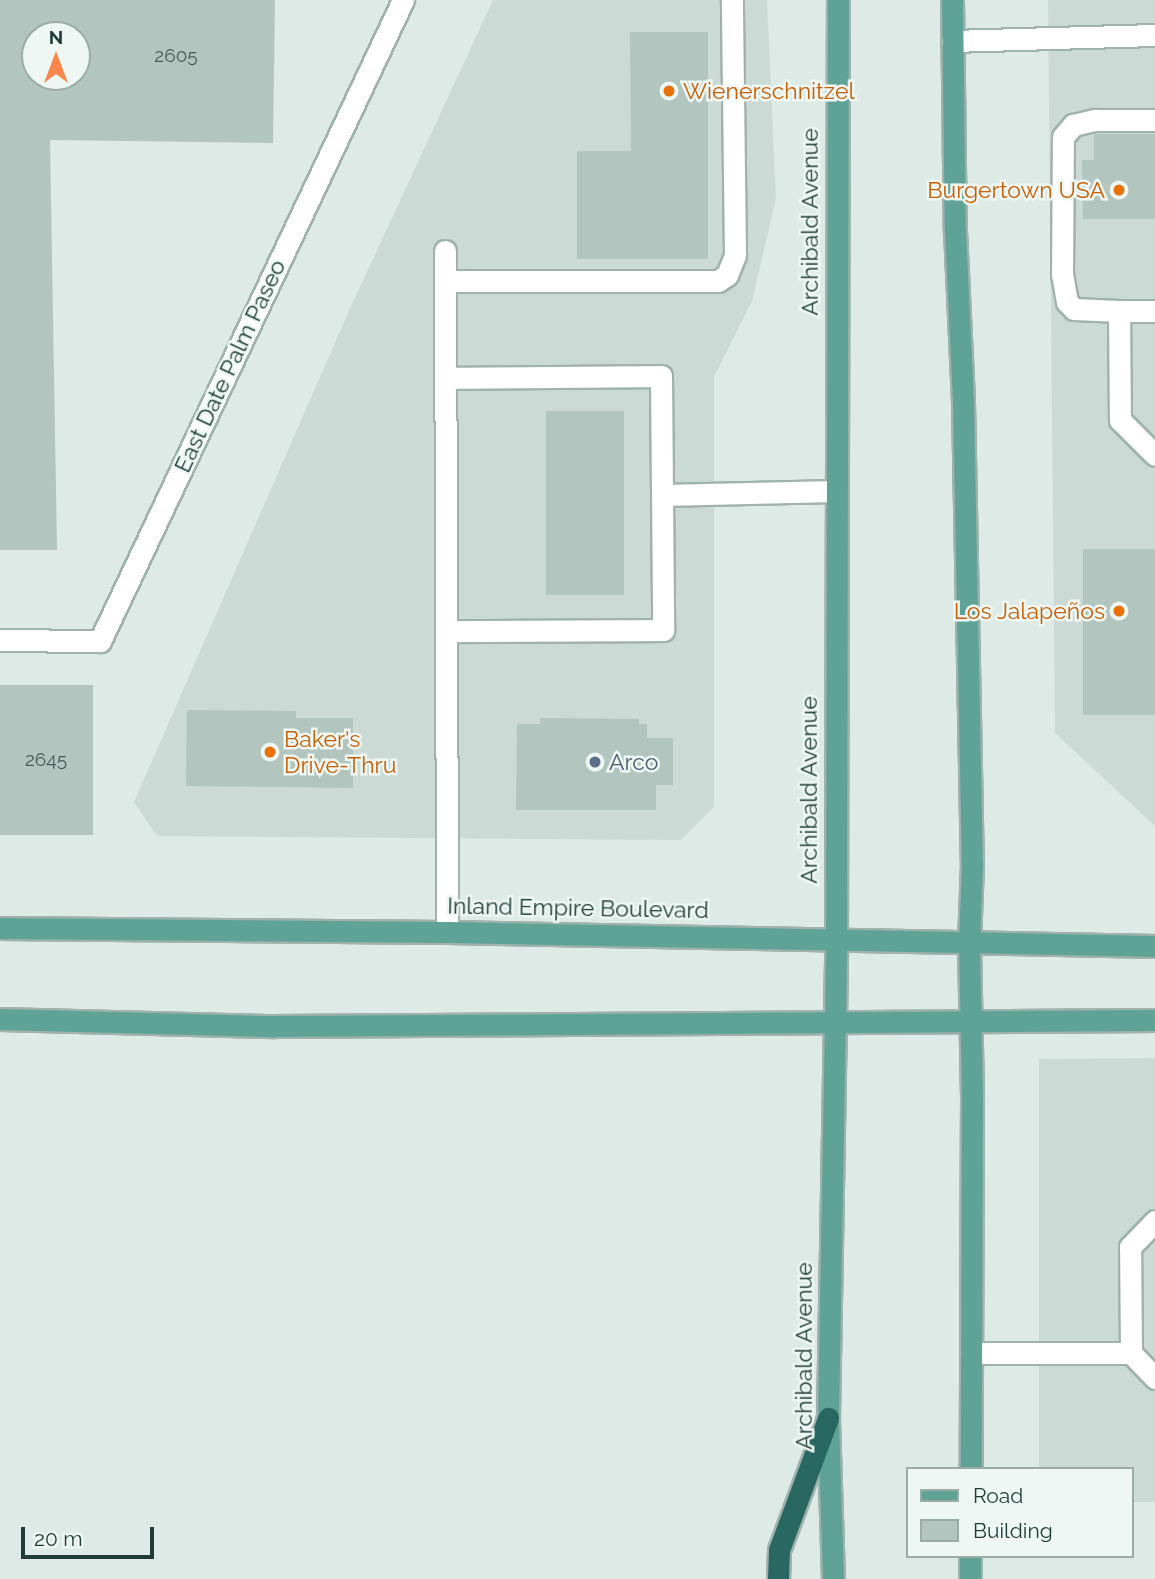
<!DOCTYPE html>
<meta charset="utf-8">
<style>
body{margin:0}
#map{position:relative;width:1155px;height:1579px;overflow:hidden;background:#ddeae6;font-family:Raleway,sans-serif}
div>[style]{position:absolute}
.built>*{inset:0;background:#ccdad5}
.building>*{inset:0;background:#b3c5bf;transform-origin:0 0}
.roads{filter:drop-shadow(2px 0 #a0b2ad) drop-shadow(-2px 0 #a0b2ad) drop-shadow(0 2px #a0b2ad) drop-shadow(0 -2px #a0b2ad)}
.minor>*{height:21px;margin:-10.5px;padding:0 10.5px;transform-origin:10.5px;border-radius:10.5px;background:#fff}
.major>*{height:21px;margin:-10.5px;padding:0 10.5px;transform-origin:10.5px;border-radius:10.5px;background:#5fa397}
.highway>*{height:21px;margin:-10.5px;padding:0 10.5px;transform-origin:10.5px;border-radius:10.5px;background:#296861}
.dots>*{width:19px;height:19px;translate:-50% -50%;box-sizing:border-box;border:4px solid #eef7f3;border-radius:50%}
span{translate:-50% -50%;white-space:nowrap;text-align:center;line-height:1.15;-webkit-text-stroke:5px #eef7f3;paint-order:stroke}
.number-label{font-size:19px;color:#435e58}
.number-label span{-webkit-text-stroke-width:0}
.food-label{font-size:23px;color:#c56008}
.left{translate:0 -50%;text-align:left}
.right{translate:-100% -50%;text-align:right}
.street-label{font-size:23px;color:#1e3b35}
.service-label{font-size:23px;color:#4e5e75}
.legend{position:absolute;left:906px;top:1467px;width:228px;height:91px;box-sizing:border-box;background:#eef7f3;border:2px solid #9baca7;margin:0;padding:9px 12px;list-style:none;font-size:21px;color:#1e3b35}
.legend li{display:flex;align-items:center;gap:14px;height:35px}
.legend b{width:35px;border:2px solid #9baca7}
.north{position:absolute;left:21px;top:21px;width:70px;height:70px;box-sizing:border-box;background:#eef7f3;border:2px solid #9baca7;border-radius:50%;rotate:0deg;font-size:19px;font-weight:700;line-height:28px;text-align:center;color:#1e3b35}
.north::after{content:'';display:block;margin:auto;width:24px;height:32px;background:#fa864c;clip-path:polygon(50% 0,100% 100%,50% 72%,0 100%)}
.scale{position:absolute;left:21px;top:1527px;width:133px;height:32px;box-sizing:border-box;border:4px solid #1e3b35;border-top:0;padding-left:9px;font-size:21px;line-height:24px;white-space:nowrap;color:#1e3b35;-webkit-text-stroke:5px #eef7f3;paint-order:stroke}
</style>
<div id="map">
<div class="built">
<div style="clip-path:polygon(493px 0,767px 0,776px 199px,752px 301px,714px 377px,714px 807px,681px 840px,157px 836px,134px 802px,348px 313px)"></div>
<div style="clip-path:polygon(1048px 0,1155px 0,1155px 826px,1055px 733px)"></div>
<div style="clip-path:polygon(1155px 1058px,1155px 1502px,1132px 1502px,1132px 1469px,1039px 1469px,1039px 1059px)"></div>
</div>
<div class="building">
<div style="clip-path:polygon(evenodd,0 0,275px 0,273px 143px,50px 140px,57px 550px,0 550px,0 0,35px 35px,77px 35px,77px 77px,35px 77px,35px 35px)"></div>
<div style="clip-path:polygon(630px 32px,708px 32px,708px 259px,577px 259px,577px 151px,631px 151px)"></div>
<div style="clip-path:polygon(1094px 134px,1155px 134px,1155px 219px,1083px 219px,1082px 160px,1094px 160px)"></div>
<div style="left:546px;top:411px;width:78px;height:184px"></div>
<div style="left:1083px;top:549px;width:72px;height:166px"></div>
<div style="left:0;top:685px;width:93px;height:150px"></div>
<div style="clip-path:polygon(187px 710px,296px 711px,296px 718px,353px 718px,353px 788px,186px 786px)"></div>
<div style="clip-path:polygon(540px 718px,639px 719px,639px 724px,647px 724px,647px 738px,673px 738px,673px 785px,656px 785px,656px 810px,516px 810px,517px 724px,540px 724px)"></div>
</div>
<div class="roads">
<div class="minor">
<div style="left:952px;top:41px;width:203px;rotate:-1.7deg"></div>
<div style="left:445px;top:251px;width:681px;rotate:89.83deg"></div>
<div style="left:445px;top:281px;width:273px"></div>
<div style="left:718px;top:281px;width:11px;rotate:-34deg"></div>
<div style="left:727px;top:275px;width:22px;rotate:-68deg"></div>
<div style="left:735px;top:255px;width:255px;rotate:-90.7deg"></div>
<div style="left:1119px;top:311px;width:45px;rotate:-177.5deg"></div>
<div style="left:1074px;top:309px;width:10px;rotate:-135deg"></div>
<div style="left:1067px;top:302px;width:27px;rotate:-100deg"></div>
<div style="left:1062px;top:275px;width:138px;rotate:-89.6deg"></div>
<div style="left:1063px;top:137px;width:16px;rotate:-50deg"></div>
<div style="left:1073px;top:125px;width:23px;rotate:-13deg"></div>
<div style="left:1095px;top:120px;width:60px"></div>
<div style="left:1155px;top:311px;width:36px;rotate:180deg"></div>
<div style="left:1119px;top:311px;width:109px;rotate:89.5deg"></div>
<div style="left:1120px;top:420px;width:49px;rotate:45deg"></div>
<div style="left:445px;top:378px;width:216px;rotate:-0.5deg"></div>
<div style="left:661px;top:376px;width:254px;rotate:89.5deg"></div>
<div style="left:663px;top:630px;width:217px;rotate:179.7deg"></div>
<div style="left:662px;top:495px;width:174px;rotate:-1.3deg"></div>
<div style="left:0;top:640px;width:100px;rotate:0.6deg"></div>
<div style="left:100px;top:641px;width:709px;rotate:-64.7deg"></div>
<div style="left:971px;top:1353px;width:160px"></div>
<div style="left:1131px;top:1353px;width:35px;rotate:46deg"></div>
<div style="left:1131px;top:1353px;width:106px;rotate:-90.5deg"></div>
<div style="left:1130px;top:1247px;width:36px;rotate:-46deg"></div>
</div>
<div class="major">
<div style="left:952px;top:0;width:231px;rotate:89.3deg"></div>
<div style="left:955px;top:231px;width:172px;rotate:87.3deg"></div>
<div style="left:963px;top:403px;width:461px;rotate:88.9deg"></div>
<div style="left:972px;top:864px;width:77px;rotate:92.2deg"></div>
<div style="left:969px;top:941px;width:155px;rotate:88.9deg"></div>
<div style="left:972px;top:1096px;width:373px;rotate:90.2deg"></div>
<div style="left:0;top:928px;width:447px;rotate:0.5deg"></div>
<div style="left:447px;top:932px;width:708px;rotate:1.13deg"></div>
<div style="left:0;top:1019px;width:275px;rotate:1.5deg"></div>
<div style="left:275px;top:1026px;width:880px;rotate:-0.39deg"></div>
<div style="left:970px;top:1556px;width:23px;rotate:90deg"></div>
<div style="left:833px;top:1579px;width:161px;rotate:-91.8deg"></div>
<div style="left:828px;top:1418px;width:479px;rotate:-89deg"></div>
<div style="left:836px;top:939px;width:939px;rotate:-89.88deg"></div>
</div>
<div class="highway">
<div style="left:778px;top:1579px;width:29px;rotate:-88deg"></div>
<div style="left:779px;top:1550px;width:141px;rotate:-69.6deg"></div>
</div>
</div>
<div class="dots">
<div style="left:669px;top:91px;background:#e8710a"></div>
<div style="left:1119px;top:190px;background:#e8710a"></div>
<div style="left:1119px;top:611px;background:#e8710a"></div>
<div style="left:270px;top:752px;background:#e8710a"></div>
<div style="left:595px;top:762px;background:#5c6f8a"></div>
</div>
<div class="number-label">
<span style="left:176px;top:56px">2605</span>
<span style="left:46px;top:760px">2645</span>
</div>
<div class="food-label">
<span class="left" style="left:683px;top:91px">Wienerschnitzel</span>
<span class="right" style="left:1105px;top:190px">Burgertown USA</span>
<span class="right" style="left:1105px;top:611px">Los Jalapeños</span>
<span class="left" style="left:284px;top:752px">Baker's<br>Drive-Thru</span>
</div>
<div class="street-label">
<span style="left:810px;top:222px;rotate:-90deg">Archibald Avenue</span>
<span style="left:230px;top:366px;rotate:-65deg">East Date Palm Paseo</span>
<span style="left:809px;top:790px;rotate:-90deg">Archibald Avenue</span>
<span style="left:578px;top:908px;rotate:1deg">Inland Empire Boulevard</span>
<span style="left:804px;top:1356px;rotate:-90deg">Archibald Avenue</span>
</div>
<div class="service-label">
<span class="left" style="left:609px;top:762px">Arco</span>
</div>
<ul class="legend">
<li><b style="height:9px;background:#5fa397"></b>Road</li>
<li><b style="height:19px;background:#b3c5bf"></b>Building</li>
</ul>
<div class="north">N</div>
<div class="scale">20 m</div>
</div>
